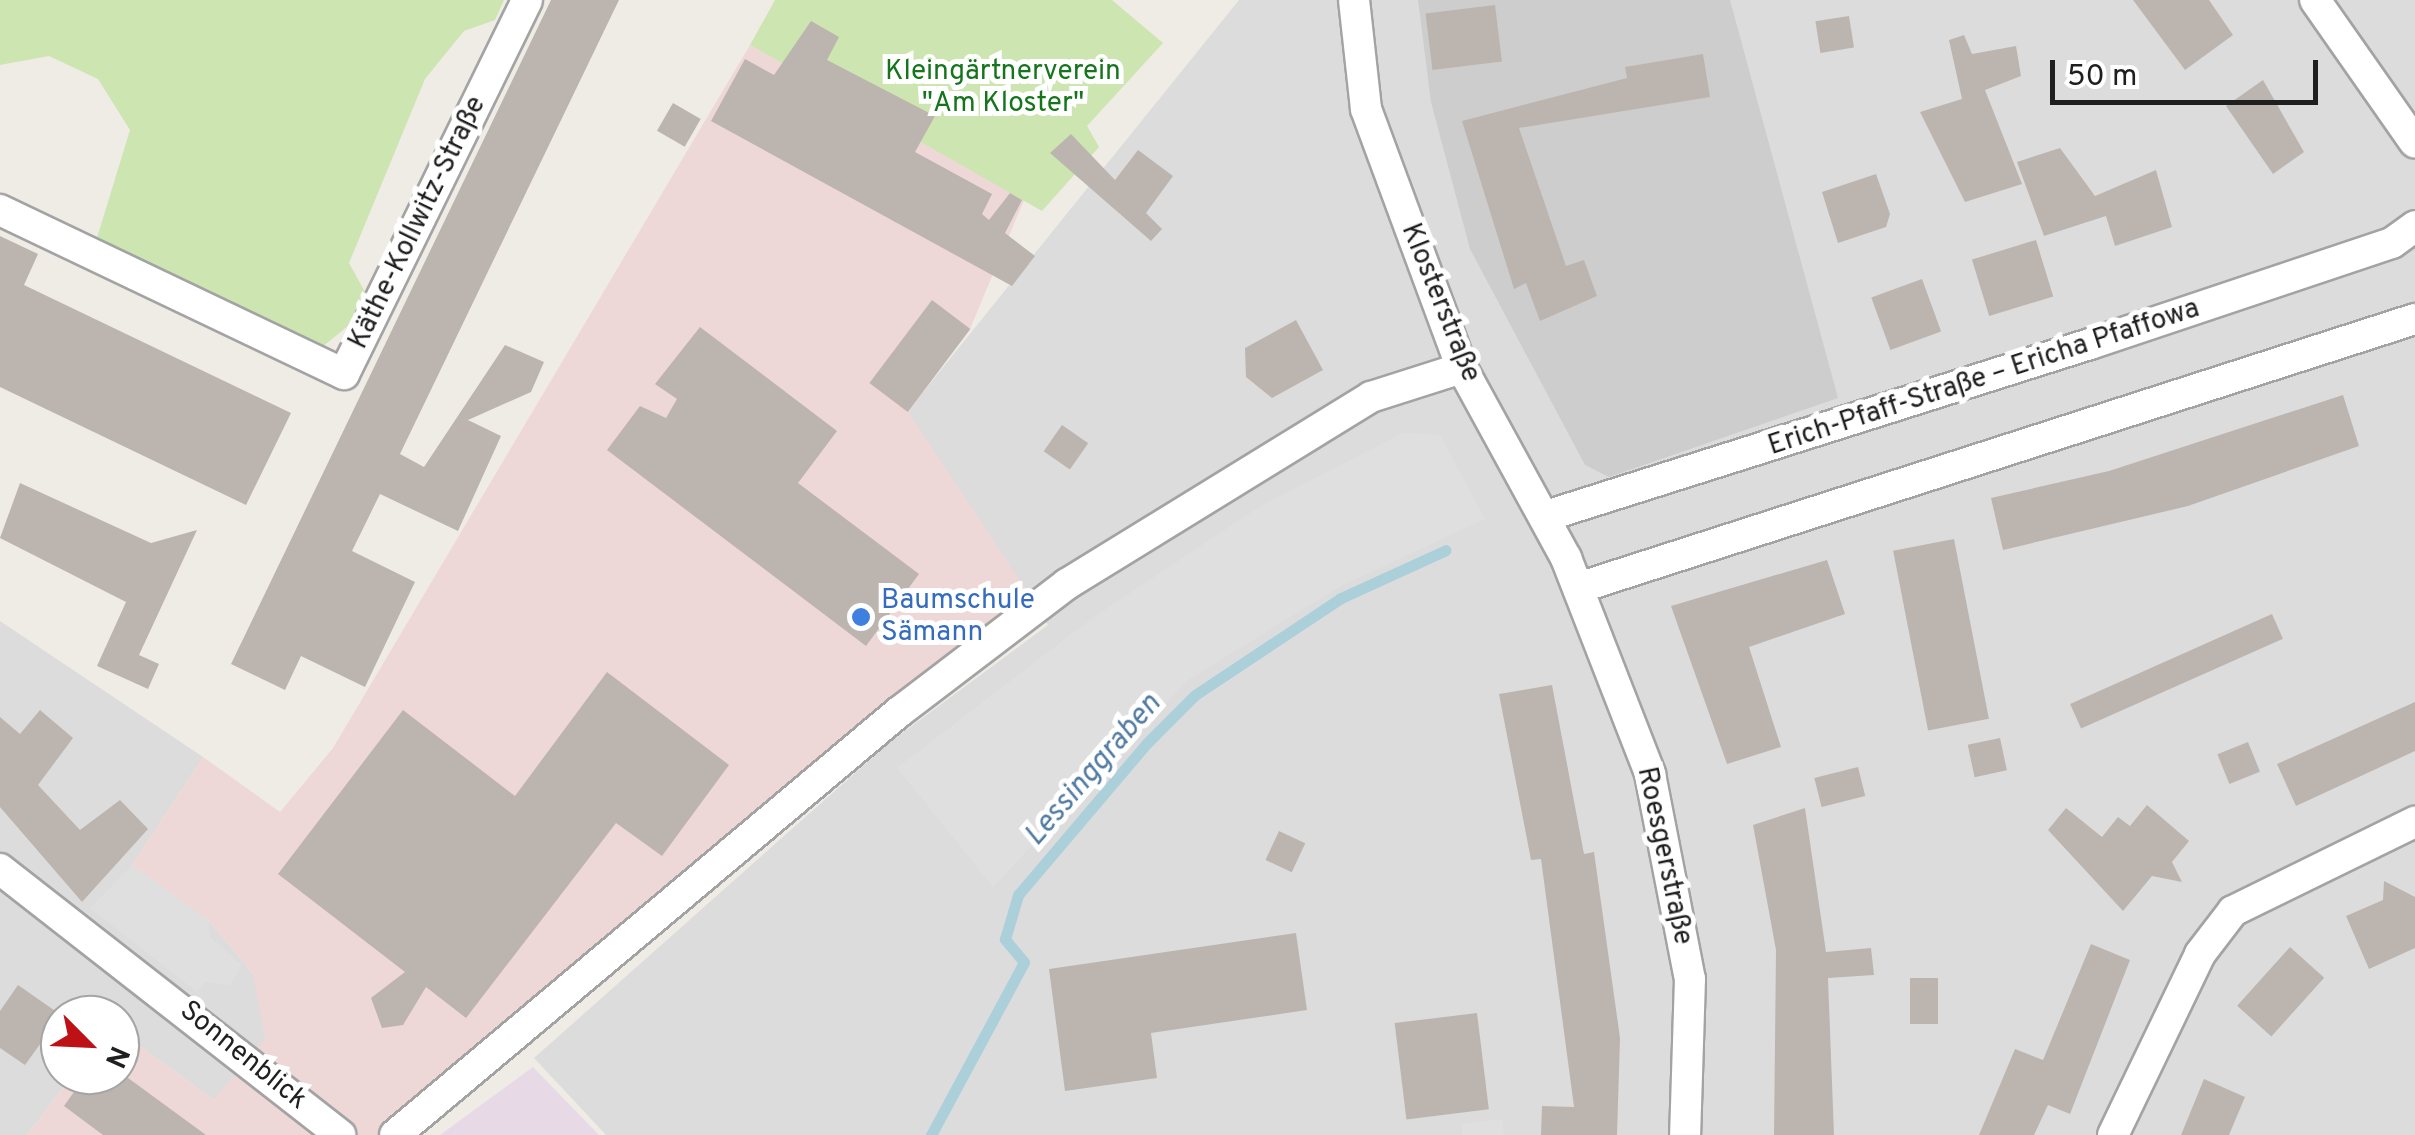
<!DOCTYPE html>
<meta charset="utf-8">
<style>
body{margin:0}
#map{position:relative;width:2415px;height:1135px;overflow:hidden;background:#efece6;font-family:Overpass,sans-serif}
div>[style]{position:absolute}
.residential>*{inset:0;background:#dddcdc}
.commercial>*{inset:0;background:#eed7d7}
.industrial>*{inset:0;background:#e7d9e5}
.religious>*{inset:0;background:#cdcdcd}
.grass>*{inset:0;background:#cce5b1}
.parking>*{inset:0;background:#dfdfdf}
.stream>*{height:11px;margin:-5.5px;padding:0 5.5px;transform-origin:5.5px;border-radius:5.5px;background:#abd0d9}
.building>*{inset:0;background:#bcb5af;transform-origin:0 0}
.roads{filter:drop-shadow(2px 0 #a3a3a3) drop-shadow(-2px 0 #a3a3a3) drop-shadow(0 2px #a3a3a3) drop-shadow(0 -2px #a3a3a3)}
.street>*{height:30px;margin:-15px;padding:0 15px;transform-origin:15px;border-radius:15px;background:#fff}
.dots>*{width:28px;height:28px;translate:-50% -50%;box-sizing:border-box;border:5px solid #fff;border-radius:50%}
span{translate:-50% -50%;white-space:nowrap;text-align:center;line-height:1.15;-webkit-text-stroke:10px #fff;paint-order:stroke}
.park-label{font-size:28px;color:#15751b}
.street-label{font-size:28px;color:#1f1f1f}
.shop-label{font-size:28px;color:#366cbe}
.left{translate:0 -50%;text-align:left}
.water-label{font-size:30px;color:#507aa0;font-style:italic}
.north{position:absolute;left:40px;top:995px;width:100px;height:100px;box-sizing:border-box;background:#fff;border:2px solid #a5a5a5;border-radius:50%;rotate:114deg;font-size:28px;font-weight:700;line-height:40px;text-align:center;color:#1f1f1f}
.north::after{content:'';display:block;margin:auto;width:35px;height:45px;background:#bd1116;clip-path:polygon(50% 0,100% 100%,50% 72%,0 100%)}
.scale{position:absolute;left:2050px;top:60px;width:268px;height:45px;box-sizing:border-box;border:5px solid #1f1f1f;border-top:0;padding-left:12px;font-size:30px;line-height:35px;white-space:nowrap;color:#1f1f1f;-webkit-text-stroke:8px #fff;paint-order:stroke}
</style>
<div id="map">
<div class="residential">
<div style="clip-path:polygon(1239px 0,2415px 0,2415px 1135px,606px 1135px,534px 1058px,890px 742px,1048px 625px,907px 412px)"></div>
<div style="clip-path:polygon(0 621px,203px 757px,132px 865px,209px 921px,253px 974px,266px 1010px,266px 1039px,214px 1100px,120px 1032px,120px 1015px,60px 1015px,60px 1075px,73px 1075px,27px 1135px,0 1135px)"></div>
</div>
<div class="commercial">
<div style="clip-path:polygon(750px 45px,1024px 200px,970px 329px,908px 412px,1033px 601px,386px 1135px,27px 1135px,73px 1075px,120px 1075px,120px 1032px,214px 1100px,265px 1039px,253px 974px,209px 921px,132px 865px,203px 757px,280px 812px,333px 748px)"></div>
</div>
<div class="industrial">
<div style="clip-path:polygon(533px 1067px,599px 1135px,440px 1135px)"></div>
</div>
<div class="religious">
<div style="clip-path:polygon(1418px 0,1730px 0,1838px 398px,1609px 477px,1585px 465px,1470px 249px,1431px 102px)"></div>
</div>
<div class="grass">
<div style="clip-path:polygon(0 0,504px 0,495px 20px,464px 31px,425px 79px,349px 263px,365px 292px,349px 325px,321px 348px,96px 241px,130px 130px,98px 79px,49px 56px,0 65px)"></div>
<div style="clip-path:polygon(775px 0,1112px 0,1163px 43px,1087px 126px,1099px 147px,1042px 211px,750px 45px)"></div>
</div>
<div class="parking">
<div style="clip-path:polygon(1403px 433px,1440px 435px,1485px 519px,1341px 586px,1188px 680px,993px 887px,897px 768px,1091px 619px,1262px 505px)"></div>
<div style="clip-path:polygon(132px 865px,209px 921px,210px 937px,242px 965px,229px 986px,206px 982px,197px 992px,90px 908px)"></div>
<div style="clip-path:polygon(1502px 1119px,1504px 1135px,1463px 1135px,1461px 1124px)"></div>
</div>
<div class="stream">
<div style="left:931px;top:1135px;width:196px;rotate:-61.7deg"></div>
<div style="left:1024px;top:962px;width:30px;rotate:-130deg"></div>
<div style="left:1005px;top:939px;width:46px;rotate:-73.5deg"></div>
<div style="left:1018px;top:895px;width:199px;rotate:-49.7deg"></div>
<div style="left:1147px;top:743px;width:68px;rotate:-45deg"></div>
<div style="left:1195px;top:695px;width:175px;rotate:-33.6deg"></div>
<div style="left:1341px;top:598px;width:115px;rotate:-24.6deg"></div>
</div>
<div class="building">
<div style="clip-path:polygon(551px 0,619px 0,400px 454px,424px 467px,505px 345px,544px 362px,531px 392px,468px 420px,501px 436px,458px 531px,380px 494px,352px 551px,415px 582px,365px 687px,301px 656px,285px 690px,231px 664px)"></div>
<div style="clip-path:polygon(2133px 0,2209px 0,2233px 35px,2185px 70px)"></div>
<div style="left:1495px;top:5px;width:57px;height:70px;rotate:83deg"></div>
<div style="left:1849px;top:16px;width:32px;height:34px;rotate:81deg"></div>
<div style="clip-path:polygon(811px 21px,839px 37px,827px 60px,935px 116px,915px 152px,992px 194px,982px 214px,989px 220px,1010px 193px,1022px 200px,1005px 233px,1035px 256px,1012px 286px,711px 121px,745px 59px,774px 75px)"></div>
<div style="clip-path:polygon(1964px 35px,1972px 54px,2016px 46px,2021px 76px,1985px 90px,2022px 184px,1965px 202px,1920px 112px,1962px 99px,1949px 40px)"></div>
<div style="clip-path:polygon(1703px 54px,1710px 97px,1519px 128px,1566px 266px,1584px 260px,1597px 296px,1540px 321px,1526px 283px,1514px 289px,1462px 121px,1627px 78px,1625px 67px)"></div>
<div style="clip-path:polygon(2263px 80px,2304px 152px,2273px 174px,2226px 106px)"></div>
<div style="left:673px;top:103px;width:32px;height:32px;rotate:30deg"></div>
<div style="clip-path:polygon(1071px 134px,1115px 180px,1138px 150px,1173px 176px,1146px 213px,1162px 229px,1151px 241px,1050px 153px)"></div>
<div style="clip-path:polygon(2060px 148px,2095px 196px,2156px 170px,2172px 227px,2115px 246px,2106px 216px,2044px 236px,2017px 162px)"></div>
<div style="clip-path:polygon(1876px 174px,1890px 214px,1886px 227px,1838px 243px,1822px 192px)"></div>
<div style="clip-path:polygon(0 236px,38px 254px,24px 285px,291px 413px,246px 505px,0 387px)"></div>
<div style="left:2036px;top:240px;width:59px;height:67px;rotate:73deg"></div>
<div style="left:1922px;top:279px;width:56px;height:54px;rotate:70deg"></div>
<div style="left:932px;top:300px;width:48px;height:104px;rotate:37deg"></div>
<div style="clip-path:polygon(1296px 320px,1323px 370px,1272px 398px,1246px 377px,1245px 348px)"></div>
<div style="clip-path:polygon(700px 327px,837px 431px,798px 483px,919px 574px,866px 646px,607px 450px,640px 406px,666px 418px,677px 399px,655px 384px)"></div>
<div style="clip-path:polygon(2343px 395px,2359px 446px,2188px 506px,2003px 550px,1991px 498px,2109px 471px)"></div>
<div style="left:1062px;top:425px;width:32px;height:32px;rotate:35deg"></div>
<div style="clip-path:polygon(20px 483px,151px 543px,197px 530px,139px 655px,159px 664px,148px 689px,97px 666px,126px 602px,0 538px)"></div>
<div style="left:1954px;top:539px;width:183px;height:62px;rotate:79deg"></div>
<div style="clip-path:polygon(1827px 560px,1845px 614px,1749px 647px,1781px 747px,1727px 764px,1671px 606px)"></div>
<div style="left:2272px;top:614px;width:27px;height:221px;rotate:66deg"></div>
<div style="clip-path:polygon(607px 672px,729px 765px,662px 856px,616px 823px,466px 1018px,426px 987px,403px 1025px,382px 1028px,371px 998px,405px 972px,278px 874px,403px 710px,515px 796px)"></div>
<div style="clip-path:polygon(1552px 685px,1584px 854px,1594px 852px,1620px 1038px,1617px 1135px,1541px 1135px,1542px 1106px,1574px 1107px,1541px 859px,1531px 860px,1499px 694px)"></div>
<div style="clip-path:polygon(2415px 702px,2415px 751px,2296px 806px,2277px 764px)"></div>
<div style="clip-path:polygon(40px 710px,73px 738px,38px 785px,80px 830px,120px 800px,148px 829px,82px 902px,0 807px,0 717px,20px 734px)"></div>
<div style="left:2000px;top:738px;width:33px;height:33px;rotate:78deg"></div>
<div style="left:2248px;top:742px;width:32px;height:33px;rotate:68deg"></div>
<div style="left:1858px;top:767px;width:30px;height:45px;rotate:76deg"></div>
<div style="clip-path:polygon(2147px 805px,2189px 841px,2172px 862px,2182px 882px,2152px 876px,2123px 911px,2048px 830px,2066px 808px,2102px 837px,2118px 817px,2130px 826px)"></div>
<div style="clip-path:polygon(1805px 808px,1826px 952px,1871px 948px,1874px 975px,1828px 978px,1834px 1135px,1774px 1135px,1776px 950px,1753px 825px)"></div>
<div style="left:1279px;top:831px;width:29px;height:32px;rotate:25deg"></div>
<div style="clip-path:polygon(2384px 881px,2415px 897px,2415px 948px,2369px 969px,2346px 916px,2383px 900px)"></div>
<div style="clip-path:polygon(1296px 933px,1307px 1010px,1151px 1033px,1157px 1078px,1065px 1091px,1049px 969px)"></div>
<div style="clip-path:polygon(2091px 944px,2130px 960px,2070px 1114px,2048px 1105px,2034px 1135px,1979px 1135px,2015px 1049px,2043px 1060px)"></div>
<div style="left:2290px;top:947px;width:46px;height:79px;rotate:42deg"></div>
<div style="left:1910px;top:978px;width:28px;height:46px"></div>
<div style="clip-path:polygon(18px 985px,61px 1015px,25px 1065px,0 1048px,0 1011px)"></div>
<div style="left:1477px;top:1013px;width:97px;height:83px;rotate:83deg"></div>
<div style="clip-path:polygon(86px 1075px,124px 1075px,206px 1135px,103px 1135px,64px 1106px)"></div>
<div style="clip-path:polygon(2204px 1079px,2245px 1097px,2229px 1135px,2181px 1135px)"></div>
</div>
<div class="roads">
<div class="street">
<div style="left:1354px;top:0;width:110px;rotate:83.7deg"></div>
<div style="left:1366px;top:109px;width:276px;rotate:69.7deg"></div>
<div style="left:1462px;top:368px;width:217px;rotate:61.3deg"></div>
<div style="left:1566px;top:558px;width:232px;rotate:68.7deg"></div>
<div style="left:1650px;top:774px;width:209px;rotate:79deg"></div>
<div style="left:1690px;top:979px;width:156px;rotate:91.8deg"></div>
<div style="left:2315px;top:0;width:174px;rotate:55deg"></div>
<div style="left:0;top:210px;width:381px;rotate:25.5deg"></div>
<div style="left:344px;top:374px;width:416px;rotate:-63.9deg"></div>
<div style="left:1546px;top:516px;width:571px;rotate:-17.55deg"></div>
<div style="left:2090px;top:344px;width:318px;rotate:-18.5deg"></div>
<div style="left:2392px;top:243px;width:29px;rotate:-36deg"></div>
<div style="left:1578px;top:588px;width:879px;rotate:-17.82deg"></div>
<div style="left:0;top:869px;width:432px;rotate:38deg"></div>
<div style="left:395px;top:1135px;width:658px;rotate:-40.01deg"></div>
<div style="left:899px;top:712px;width:211px;rotate:-37.3deg"></div>
<div style="left:1067px;top:584px;width:357px;rotate:-31.6deg"></div>
<div style="left:1371px;top:397px;width:96px;rotate:-17.7deg"></div>
<div style="left:2113px;top:1135px;width:201px;rotate:-64.3deg"></div>
<div style="left:2200px;top:954px;width:54px;rotate:-52.5deg"></div>
<div style="left:2233px;top:911px;width:203px;rotate:-26.1deg"></div>
</div>
</div>
<div class="dots">
<div style="left:861px;top:617px;background:#3f7fe0"></div>
</div>
<div class="park-label">
<span style="left:1003px;top:88px">Kleingärtnerverein<br>"Am Kloster"</span>
</div>
<div class="street-label">
<span style="left:418px;top:223px;rotate:-64deg">Käthe-Kollwitz-Straße</span>
<span style="left:1440px;top:303px;rotate:68deg">Klosterstraße</span>
<span style="left:1984px;top:378px;rotate:-18deg">Erich-Pfaff-Straße – Ericha Pfaffowa</span>
<span style="left:1664px;top:856px;rotate:78deg">Roesgerstraße</span>
<span style="left:243px;top:1056px;rotate:39deg">Sonnenblick</span>
</div>
<div class="shop-label">
<span class="left" style="left:881px;top:617px">Baumschule<br>Sämann</span>
</div>
<div class="water-label">
<span style="left:1094px;top:771px;rotate:-49deg">Lessinggraben</span>
</div>
<div class="north">N</div>
<div class="scale">50 m</div>
</div>
